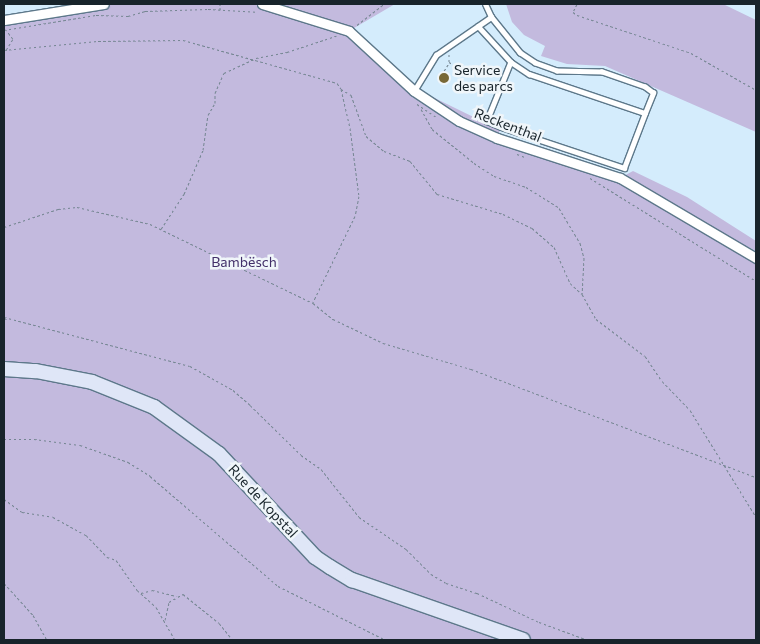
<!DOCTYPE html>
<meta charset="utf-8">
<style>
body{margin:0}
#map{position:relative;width:760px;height:644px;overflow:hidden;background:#d4ecfc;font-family:Commissioner,sans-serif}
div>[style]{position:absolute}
.green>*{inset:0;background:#c3bade}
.path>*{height:1px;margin-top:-0.5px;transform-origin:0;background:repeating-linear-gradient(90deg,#748591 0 2.5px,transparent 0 5px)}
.roads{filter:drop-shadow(1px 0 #5d788a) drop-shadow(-1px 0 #5d788a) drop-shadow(0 1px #5d788a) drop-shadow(0 -1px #5d788a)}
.service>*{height:4.5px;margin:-2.25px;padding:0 2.25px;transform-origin:2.25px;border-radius:2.25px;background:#fff}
.minor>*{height:9px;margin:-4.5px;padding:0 4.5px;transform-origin:4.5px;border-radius:4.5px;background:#fff}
.primary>*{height:14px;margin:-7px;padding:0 7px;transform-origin:7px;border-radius:7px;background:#dfe6f7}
.dots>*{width:14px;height:14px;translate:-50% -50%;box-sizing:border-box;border:2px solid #f0f6fa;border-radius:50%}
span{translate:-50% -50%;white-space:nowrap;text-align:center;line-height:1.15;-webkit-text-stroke:5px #f0f6fa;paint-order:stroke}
.poi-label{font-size:14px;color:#18242b}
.left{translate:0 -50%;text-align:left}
.street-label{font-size:14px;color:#18242b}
.park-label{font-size:14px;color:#422f69}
.frame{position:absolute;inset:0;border:5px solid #18242b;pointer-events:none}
</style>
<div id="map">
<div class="green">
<div style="clip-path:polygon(104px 4px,262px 4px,284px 9px,286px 4px,395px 4px,349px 31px,406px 84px,500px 130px,497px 138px,620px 178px,633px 171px,687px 197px,756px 241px,756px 251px,746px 246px,744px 251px,756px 258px,756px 640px,4px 640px,4px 24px)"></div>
<div style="clip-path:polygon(506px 4px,723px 4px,756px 20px,756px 132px,605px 66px,567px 64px,541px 56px,545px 46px,524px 35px,512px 22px)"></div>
</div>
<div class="path">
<div style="left:577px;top:4px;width:9px;rotate:117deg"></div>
<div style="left:573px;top:12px;width:5px;rotate:37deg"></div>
<div style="left:577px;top:15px;width:120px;rotate:18.4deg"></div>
<div style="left:691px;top:53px;width:75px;rotate:29.6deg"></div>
<div style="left:220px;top:10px;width:6px;rotate:-90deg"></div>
<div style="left:357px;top:25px;width:34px;rotate:-38deg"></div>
<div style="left:4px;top:30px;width:93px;rotate:-9.3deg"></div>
<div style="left:96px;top:15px;width:32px;rotate:2deg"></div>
<div style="left:128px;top:16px;width:18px;rotate:-16deg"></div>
<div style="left:145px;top:11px;width:63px;rotate:-1.8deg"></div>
<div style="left:208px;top:9px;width:50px;rotate:3.4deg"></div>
<div style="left:4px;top:50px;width:94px;rotate:-5.5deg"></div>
<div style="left:98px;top:41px;width:85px;rotate:-0.7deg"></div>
<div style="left:183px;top:40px;width:160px;rotate:15.6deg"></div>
<div style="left:337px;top:83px;width:7px;rotate:56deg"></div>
<div style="left:341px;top:89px;width:40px;rotate:77deg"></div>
<div style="left:350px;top:128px;width:69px;rotate:82.5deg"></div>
<div style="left:359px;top:196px;width:20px;rotate:101deg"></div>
<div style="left:355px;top:216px;width:96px;rotate:116deg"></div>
<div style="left:6px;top:50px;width:13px;rotate:-58deg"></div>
<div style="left:13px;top:39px;width:10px;rotate:-127deg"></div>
<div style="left:449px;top:54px;width:8px;rotate:90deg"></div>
<div style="left:449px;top:62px;width:24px;rotate:30deg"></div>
<div style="left:444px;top:71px;width:9px;rotate:-58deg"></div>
<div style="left:341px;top:89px;width:12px;rotate:31deg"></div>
<div style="left:351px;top:95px;width:44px;rotate:69.9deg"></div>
<div style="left:366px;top:136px;width:23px;rotate:40deg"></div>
<div style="left:384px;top:151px;width:28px;rotate:21deg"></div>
<div style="left:410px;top:161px;width:43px;rotate:50.7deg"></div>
<div style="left:437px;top:194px;width:69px;rotate:16.9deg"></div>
<div style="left:503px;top:214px;width:32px;rotate:26deg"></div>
<div style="left:532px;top:228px;width:29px;rotate:41deg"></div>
<div style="left:554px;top:247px;width:39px;rotate:66deg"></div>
<div style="left:570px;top:283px;width:16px;rotate:43deg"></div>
<div style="left:582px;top:294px;width:29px;rotate:61deg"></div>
<div style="left:596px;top:319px;width:61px;rotate:37.1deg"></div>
<div style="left:645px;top:356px;width:30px;rotate:56deg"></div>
<div style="left:662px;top:381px;width:40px;rotate:46deg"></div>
<div style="left:690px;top:410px;width:126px;rotate:58.3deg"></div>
<div style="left:417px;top:104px;width:23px;rotate:34deg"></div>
<div style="left:421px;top:109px;width:23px;rotate:61deg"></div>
<div style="left:432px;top:129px;width:54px;rotate:39deg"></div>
<div style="left:474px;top:163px;width:24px;rotate:33deg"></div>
<div style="left:494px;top:176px;width:34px;rotate:19deg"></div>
<div style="left:526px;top:187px;width:39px;rotate:32deg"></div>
<div style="left:559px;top:208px;width:41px;rotate:59deg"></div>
<div style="left:580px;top:243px;width:16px;rotate:75deg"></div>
<div style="left:584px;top:258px;width:36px;rotate:93deg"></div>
<div style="left:517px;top:154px;width:9px;rotate:21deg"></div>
<div style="left:590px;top:178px;width:195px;rotate:31.8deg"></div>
<div style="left:4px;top:227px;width:57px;rotate:-18.4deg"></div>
<div style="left:58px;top:209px;width:19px;rotate:-6deg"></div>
<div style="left:77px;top:207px;width:75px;rotate:13.1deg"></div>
<div style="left:150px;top:224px;width:181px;rotate:25.9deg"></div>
<div style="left:313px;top:303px;width:26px;rotate:39deg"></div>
<div style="left:333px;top:319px;width:55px;rotate:25.6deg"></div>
<div style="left:383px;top:343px;width:92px;rotate:16.5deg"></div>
<div style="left:471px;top:369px;width:305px;rotate:20.8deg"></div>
<div style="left:161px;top:229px;width:42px;rotate:-56.7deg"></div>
<div style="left:184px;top:194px;width:48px;rotate:-66.6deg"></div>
<div style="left:203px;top:150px;width:35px;rotate:-82deg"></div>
<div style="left:208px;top:115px;width:14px;rotate:-60deg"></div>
<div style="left:215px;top:103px;width:10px;rotate:-90deg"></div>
<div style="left:215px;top:93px;width:22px;rotate:-66deg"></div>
<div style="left:224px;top:73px;width:35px;rotate:-25deg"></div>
<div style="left:256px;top:58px;width:32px;rotate:-11deg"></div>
<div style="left:287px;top:52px;width:52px;rotate:-18.1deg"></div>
<div style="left:4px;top:317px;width:192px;rotate:14.8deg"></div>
<div style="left:190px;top:366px;width:49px;rotate:29.2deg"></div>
<div style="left:233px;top:390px;width:23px;rotate:41deg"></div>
<div style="left:250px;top:405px;width:71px;rotate:44.4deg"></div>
<div style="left:301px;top:455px;width:24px;rotate:35deg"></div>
<div style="left:321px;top:469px;width:61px;rotate:51.6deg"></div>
<div style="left:359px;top:517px;width:57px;rotate:34.2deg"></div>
<div style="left:406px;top:549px;width:35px;rotate:45deg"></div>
<div style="left:431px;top:574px;width:17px;rotate:31deg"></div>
<div style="left:446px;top:583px;width:33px;rotate:18deg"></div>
<div style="left:477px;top:593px;width:68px;rotate:25.1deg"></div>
<div style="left:539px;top:622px;width:52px;rotate:20.2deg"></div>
<div style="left:4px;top:319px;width:5px;rotate:-11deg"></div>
<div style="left:4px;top:439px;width:30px"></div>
<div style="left:34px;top:439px;width:46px;rotate:7.4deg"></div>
<div style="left:80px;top:445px;width:51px;rotate:19.5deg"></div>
<div style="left:128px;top:462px;width:26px;rotate:32deg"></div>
<div style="left:150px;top:476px;width:169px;rotate:40.7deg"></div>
<div style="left:278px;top:586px;width:121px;rotate:26.6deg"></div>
<div style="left:4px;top:499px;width:22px;rotate:36deg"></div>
<div style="left:22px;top:512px;width:31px;rotate:9deg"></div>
<div style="left:53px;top:517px;width:38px;rotate:29deg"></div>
<div style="left:86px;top:535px;width:30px;rotate:46deg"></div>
<div style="left:107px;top:557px;width:9px;rotate:18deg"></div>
<div style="left:116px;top:560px;width:37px;rotate:55deg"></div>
<div style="left:137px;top:590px;width:25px;rotate:42deg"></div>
<div style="left:156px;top:607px;width:38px;rotate:60deg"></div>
<div style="left:4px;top:583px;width:43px;rotate:47.8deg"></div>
<div style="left:33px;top:615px;width:29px;rotate:61deg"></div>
<div style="left:141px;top:593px;width:11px;rotate:-15deg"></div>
<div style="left:152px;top:590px;width:25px;rotate:14deg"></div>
<div style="left:165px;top:620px;width:18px;rotate:-77deg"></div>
<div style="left:169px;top:602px;width:16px;rotate:-30deg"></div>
<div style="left:183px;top:594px;width:46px;rotate:38.9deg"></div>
<div style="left:219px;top:623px;width:22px;rotate:51deg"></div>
<div style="left:460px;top:639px;width:3px;rotate:18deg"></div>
</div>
<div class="roads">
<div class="service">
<div style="left:478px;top:26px;width:49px;rotate:47.5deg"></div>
<div style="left:511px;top:62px;width:22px;rotate:34deg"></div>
<div style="left:529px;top:74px;width:122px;rotate:18.6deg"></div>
<div style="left:645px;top:113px;width:22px;rotate:-68deg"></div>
<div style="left:653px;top:93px;width:10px;rotate:-143deg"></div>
<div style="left:645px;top:87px;width:46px;rotate:-160.8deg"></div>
<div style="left:602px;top:72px;width:45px;rotate:-178.7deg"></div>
<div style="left:557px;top:71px;width:23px;rotate:-160deg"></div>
<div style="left:535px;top:63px;width:18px;rotate:-146deg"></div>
<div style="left:520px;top:53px;width:46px;rotate:-128.9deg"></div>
<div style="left:511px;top:62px;width:64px;rotate:112.1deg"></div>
<div style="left:487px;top:121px;width:15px;rotate:23deg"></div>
<div style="left:501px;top:127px;width:130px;rotate:18.4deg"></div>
<div style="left:624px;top:168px;width:59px;rotate:-69.1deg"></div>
<div style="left:414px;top:91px;width:42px;rotate:-58.6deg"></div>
<div style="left:436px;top:55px;width:67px;rotate:-34.6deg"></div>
<div style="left:491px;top:17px;width:14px;rotate:-115deg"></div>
</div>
<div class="minor">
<div style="left:262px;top:4px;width:91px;rotate:17.2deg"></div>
<div style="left:349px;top:31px;width:88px;rotate:42.7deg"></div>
<div style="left:414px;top:91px;width:54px;rotate:33.7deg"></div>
<div style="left:459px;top:121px;width:42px;rotate:24.1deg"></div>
<div style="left:497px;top:138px;width:129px;rotate:18deg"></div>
<div style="left:620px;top:178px;width:158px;rotate:30.5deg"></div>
<div style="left:4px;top:20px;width:101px;rotate:-9.1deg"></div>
</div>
<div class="primary">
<div style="left:4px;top:369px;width:32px;rotate:4deg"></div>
<div style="left:36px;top:371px;width:57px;rotate:11.1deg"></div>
<div style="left:92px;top:382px;width:67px;rotate:22deg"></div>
<div style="left:154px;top:407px;width:80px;rotate:35.9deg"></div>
<div style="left:219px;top:454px;width:141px;rotate:47deg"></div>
<div style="left:315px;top:557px;width:18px;rotate:34deg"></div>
<div style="left:330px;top:567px;width:26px;rotate:31deg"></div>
<div style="left:352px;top:580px;width:181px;rotate:19.3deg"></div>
</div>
</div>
<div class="dots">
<div style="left:444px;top:78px;background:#786836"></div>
</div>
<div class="poi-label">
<span class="left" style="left:454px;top:78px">Service<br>des parcs</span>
</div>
<div class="street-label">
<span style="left:508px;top:125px;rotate:21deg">Reckenthal</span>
<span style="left:263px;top:501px;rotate:47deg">Rue de Kopstal</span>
</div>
<div class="park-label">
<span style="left:244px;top:262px">Bambësch</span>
</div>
<div class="frame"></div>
</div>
